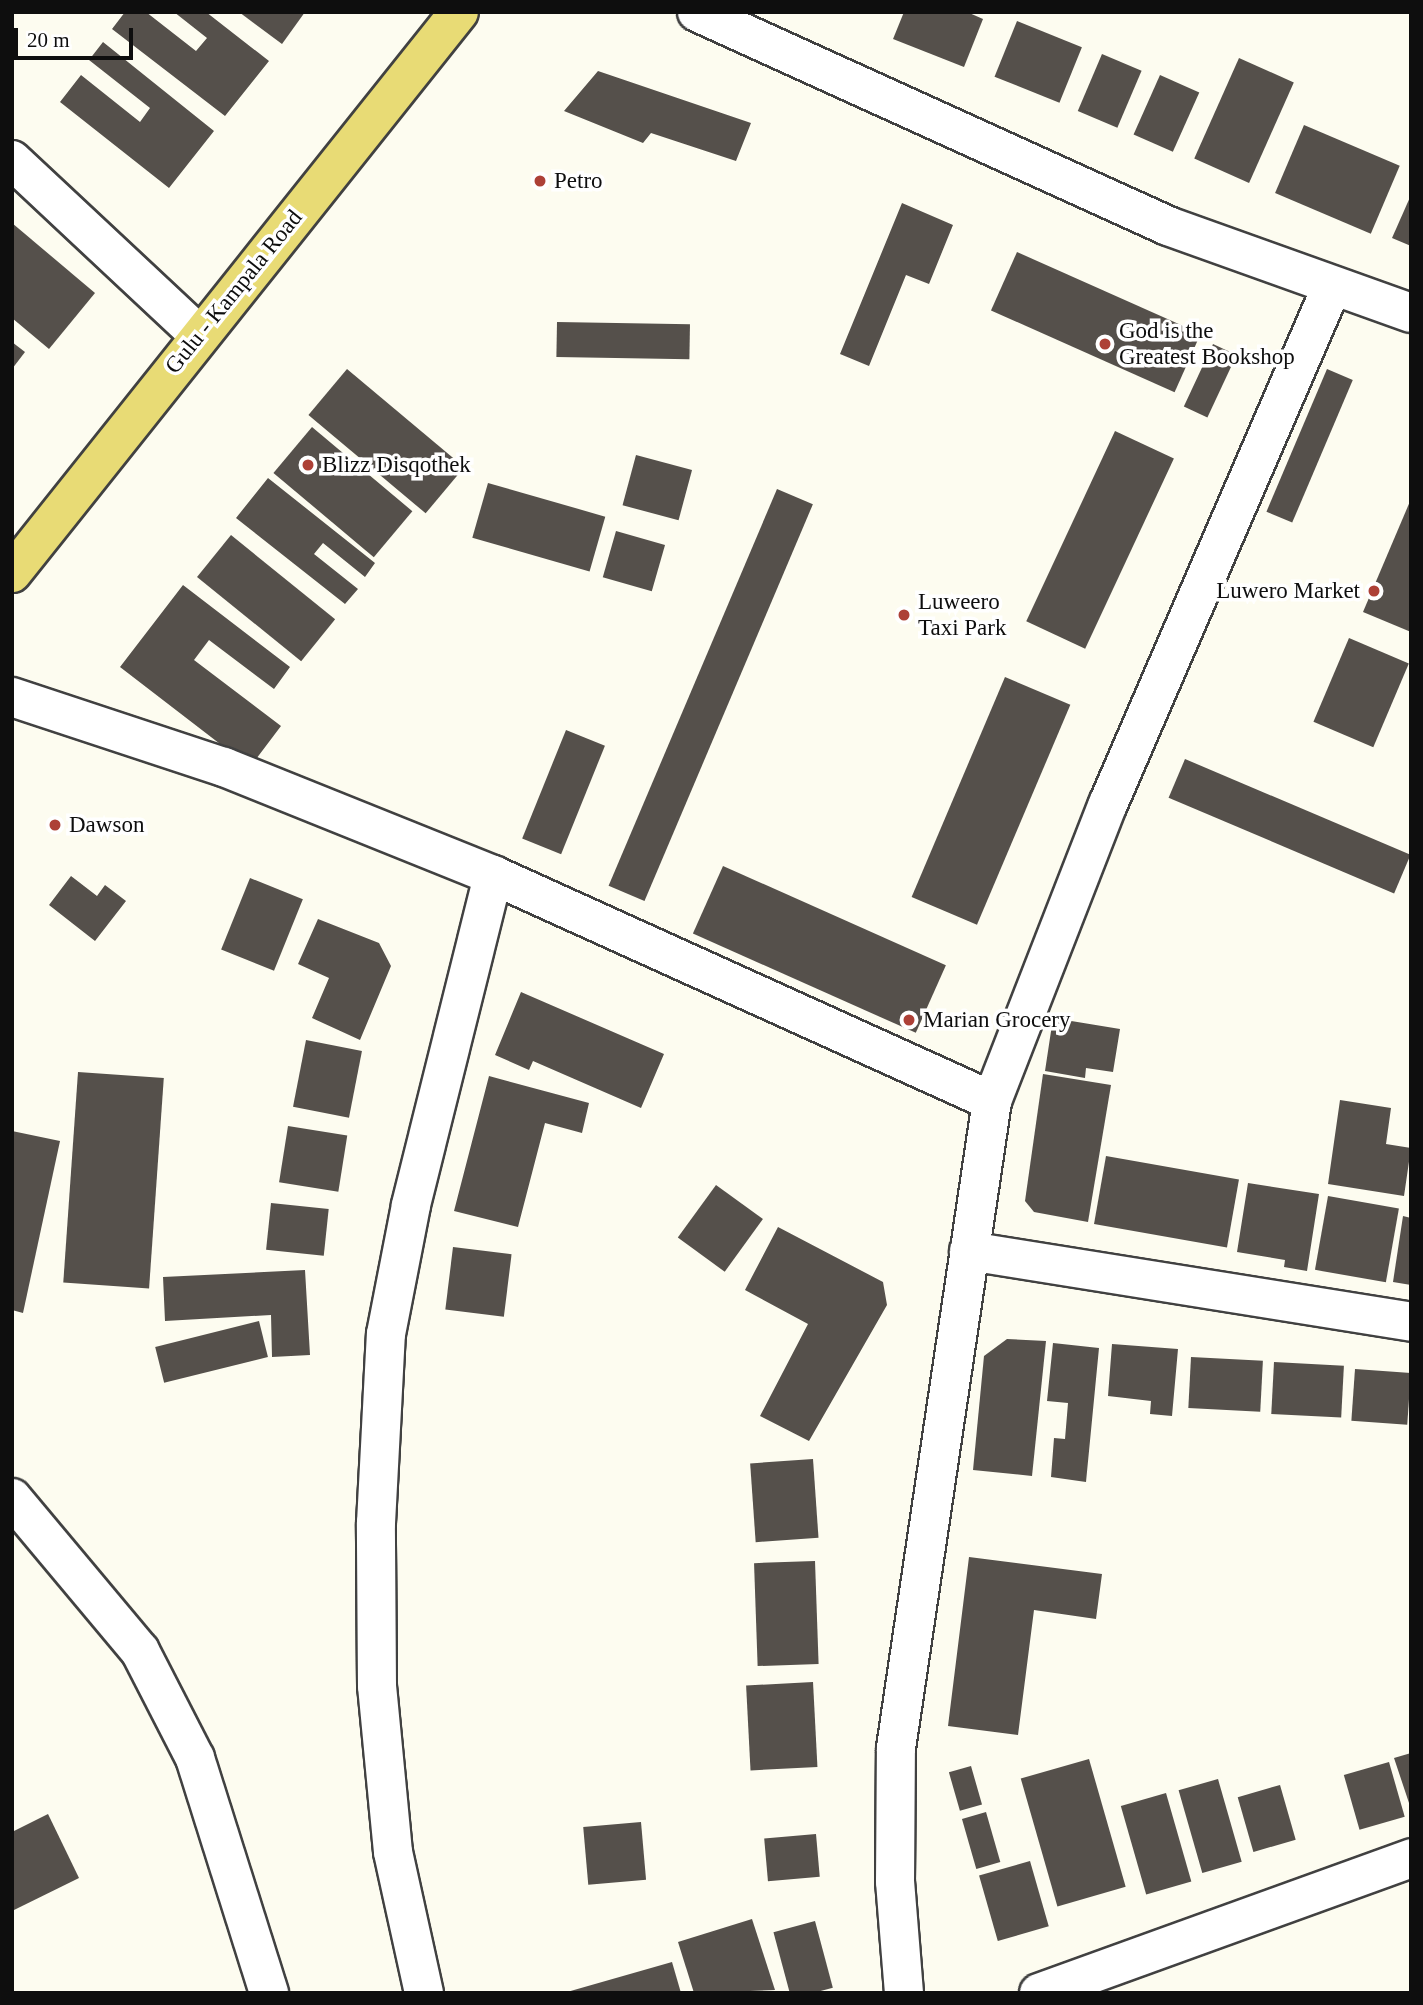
<!DOCTYPE html>
<style>
body{margin:0}
#map{position:relative;width:1423px;height:2005px;overflow:hidden;background:#fdfcf0;font-family:"Times New Roman",serif}
div>[style]{position:absolute}
.building>*{inset:0;background:#55504b;transform-origin:0 0}
.roads{filter:drop-shadow(2px 0 #414141) drop-shadow(-2px 0 #414141) drop-shadow(0 2px #414141) drop-shadow(0 -2px #414141)}
.minor>*{height:38px;margin:-19px;padding:0 19px;transform-origin:19px;border-radius:19px;background:#fff}
.major>*{height:38px;margin:-19px;padding:0 19px;transform-origin:19px;border-radius:19px;background:#e8db75}
.dots>*{width:19px;height:19px;translate:-50% -50%;box-sizing:border-box;border:4px solid #fff;border-radius:50%}
span{translate:-50% -50%;white-space:nowrap;text-align:center;line-height:1.15;-webkit-text-stroke:7px #fff;paint-order:stroke}
.poi-label{font-size:23px;color:#0e0e0e}
.left{translate:0 -50%;text-align:left}
.right{translate:-100% -50%;text-align:right}
.street-label{font-size:23px;color:#0e0e0e}
.frame{position:absolute;inset:0;border:14px solid #0e0e0e;pointer-events:none}
.scale{position:absolute;left:14px;top:28px;width:119px;height:32px;box-sizing:border-box;border:4px solid #0e0e0e;border-top:0;padding-left:9px;font-size:21px;line-height:24px;white-space:nowrap;color:#0e0e0e;-webkit-text-stroke:5px #fff;paint-order:stroke}
</style>
<div id="map">
<div class="building">
<div style="clip-path:polygon(125px 12px,146px 12px,196px 51px,207px 38px,174px 12px,206px 12px,269px 61px,225px 116px,112px 29px)"></div>
<div style="clip-path:polygon(239px 12px,305px 12px,282px 44px)"></div>
<div style="clip-path:polygon(904px 12px,967px 12px,983px 19px,964px 67px,893px 39px)"></div>
<div style="left:1017px;top:21px;width:70px;height:60px;rotate:22deg"></div>
<div style="clip-path:polygon(103px 42px,214px 131px,169px 188px,60px 102px,81px 75px,140px 122px,150px 108px,89px 60px)"></div>
<div style="left:1102px;top:54px;width:43px;height:62px;rotate:23deg"></div>
<div style="left:1239px;top:58px;width:60px;height:110px;rotate:24deg"></div>
<div style="clip-path:polygon(598px 71px,751px 123px,736px 161px,651px 133px,643px 143px,564px 111px)"></div>
<div style="left:1160px;top:75px;width:43px;height:65px;rotate:24deg"></div>
<div style="left:1304px;top:125px;width:104px;height:74px;rotate:23deg"></div>
<div style="clip-path:polygon(1411px 195px,1411px 246px,1392px 238px)"></div>
<div style="clip-path:polygon(902px 203px,953px 225px,929px 284px,906px 275px,869px 366px,840px 354px)"></div>
<div style="clip-path:polygon(12px 223px,95px 293px,49px 349px,12px 318px)"></div>
<div style="left:1017px;top:252px;width:201px;height:64px;rotate:24deg"></div>
<div style="left:557px;top:322px;width:133px;height:35px;rotate:1deg"></div>
<div style="clip-path:polygon(12px 342px,25px 352px,12px 369px)"></div>
<div style="left:1213px;top:344px;width:26px;height:69px;rotate:25deg"></div>
<div style="left:347px;top:369px;width:153px;height:60px;rotate:40deg"></div>
<div style="left:1327px;top:369px;width:28px;height:155px;rotate:23deg"></div>
<div style="left:312px;top:427px;width:131px;height:60px;rotate:40deg"></div>
<div style="left:1115px;top:431px;width:65px;height:210px;rotate:25deg"></div>
<div style="left:636px;top:455px;width:58px;height:52px;rotate:15deg"></div>
<div style="clip-path:polygon(268px 478px,375px 563px,365px 577px,323px 543px,314px 554px,358px 589px,345px 604px,236px 518px)"></div>
<div style="left:488px;top:483px;width:122px;height:57px;rotate:16deg"></div>
<div style="left:777px;top:489px;width:39px;height:431px;rotate:23deg"></div>
<div style="clip-path:polygon(1411px 499px,1411px 632px,1363px 612px)"></div>
<div style="left:616px;top:531px;width:51px;height:48px;rotate:16deg"></div>
<div style="left:231px;top:535px;width:134px;height:54px;rotate:39deg"></div>
<div style="clip-path:polygon(183px 585px,290px 667px,274px 689px,209px 640px,194px 660px,281px 726px,250px 767px,120px 667px)"></div>
<div style="left:1349px;top:638px;width:65px;height:91px;rotate:23deg"></div>
<div style="left:1005px;top:677px;width:71px;height:239px;rotate:23deg"></div>
<div style="left:566px;top:730px;width:42px;height:117px;rotate:22deg"></div>
<div style="left:1185px;top:759px;width:245px;height:42px;rotate:23deg"></div>
<div style="left:723px;top:866px;width:244px;height:74px;rotate:24deg"></div>
<div style="clip-path:polygon(71px 876px,97px 896px,105px 885px,126px 901px,95px 941px,49px 905px)"></div>
<div style="left:250px;top:878px;width:57px;height:77px;rotate:22deg"></div>
<div style="clip-path:polygon(318px 919px,379px 943px,391px 966px,360px 1040px,312px 1018px,329px 978px,298px 964px)"></div>
<div style="clip-path:polygon(521px 992px,664px 1054px,641px 1108px,533px 1061px,529px 1070px,495px 1055px)"></div>
<div style="clip-path:polygon(1053px 1018px,1120px 1029px,1113px 1072px,1086px 1068px,1085px 1078px,1045px 1071px)"></div>
<div style="left:306px;top:1040px;width:57px;height:68px;rotate:11deg"></div>
<div style="left:78px;top:1072px;width:86px;height:211px;rotate:4deg"></div>
<div style="clip-path:polygon(1043px 1074px,1111px 1085px,1088px 1222px,1034px 1212px,1025px 1201px)"></div>
<div style="clip-path:polygon(489px 1076px,589px 1103px,582px 1133px,545px 1123px,518px 1227px,454px 1211px)"></div>
<div style="clip-path:polygon(1340px 1100px,1391px 1108px,1386px 1144px,1411px 1148px,1404px 1196px,1328px 1184px)"></div>
<div style="left:288px;top:1126px;width:60px;height:57px;rotate:9deg"></div>
<div style="clip-path:polygon(12px 1131px,60px 1141px,23px 1313px,12px 1310px)"></div>
<div style="left:1106px;top:1156px;width:135px;height:69px;rotate:10deg"></div>
<div style="clip-path:polygon(1248px 1183px,1319px 1194px,1307px 1271px,1284px 1267px,1285px 1260px,1237px 1252px)"></div>
<div style="left:716px;top:1185px;width:58px;height:65px;rotate:36deg"></div>
<div style="left:1328px;top:1196px;width:72px;height:75px;rotate:10deg"></div>
<div style="left:271px;top:1203px;width:58px;height:47px;rotate:6deg"></div>
<div style="clip-path:polygon(1403px 1216px,1411px 1218px,1411px 1285px,1393px 1282px)"></div>
<div style="clip-path:polygon(778px 1227px,883px 1282px,887px 1305px,809px 1441px,760px 1416px,808px 1324px,745px 1290px)"></div>
<div style="left:453px;top:1247px;width:59px;height:63px;rotate:7deg"></div>
<div style="clip-path:polygon(305px 1270px,310px 1355px,272px 1357px,271px 1315px,165px 1321px,163px 1277px)"></div>
<div style="left:259px;top:1321px;width:37px;height:107px;rotate:76deg"></div>
<div style="clip-path:polygon(1007px 1339px,1046px 1341px,1032px 1476px,973px 1470px,984px 1356px)"></div>
<div style="clip-path:polygon(1053px 1343px,1099px 1348px,1086px 1482px,1051px 1477px,1054px 1438px,1065px 1439px,1068px 1403px,1047px 1401px)"></div>
<div style="clip-path:polygon(1112px 1344px,1178px 1349px,1172px 1416px,1150px 1414px,1151px 1401px,1108px 1396px)"></div>
<div style="left:1191px;top:1357px;width:72px;height:51px;rotate:3deg"></div>
<div style="left:1274px;top:1362px;width:70px;height:52px;rotate:3deg"></div>
<div style="left:1355px;top:1369px;width:56px;height:52px;rotate:4deg"></div>
<div style="left:813px;top:1459px;width:79px;height:63px;rotate:86deg"></div>
<div style="clip-path:polygon(969px 1557px,1102px 1574px,1096px 1619px,1034px 1610px,1018px 1735px,948px 1726px)"></div>
<div style="left:815px;top:1561px;width:103px;height:61px;rotate:88deg"></div>
<div style="left:813px;top:1682px;width:85px;height:67px;rotate:87deg"></div>
<div style="clip-path:polygon(1411px 1753px,1411px 1806px,1410px 1806px,1394px 1758px)"></div>
<div style="left:1089px;top:1759px;width:133px;height:71px;rotate:74deg"></div>
<div style="left:1389px;top:1762px;width:57px;height:47px;rotate:74deg"></div>
<div style="left:971px;top:1766px;width:40px;height:23px;rotate:74deg"></div>
<div style="left:1218px;top:1779px;width:86px;height:41px;rotate:74deg"></div>
<div style="left:1280px;top:1785px;width:57px;height:44px;rotate:74deg"></div>
<div style="left:1166px;top:1793px;width:92px;height:47px;rotate:74deg"></div>
<div style="left:986px;top:1812px;width:52px;height:25px;rotate:74deg"></div>
<div style="clip-path:polygon(48px 1814px,79px 1878px,12px 1911px,12px 1832px)"></div>
<div style="left:641px;top:1822px;width:58px;height:58px;rotate:85deg"></div>
<div style="left:816px;top:1834px;width:43px;height:52px;rotate:85deg"></div>
<div style="left:1030px;top:1861px;width:68px;height:53px;rotate:74deg"></div>
<div style="clip-path:polygon(752px 1919px,775px 1990px,694px 1993px,678px 1942px)"></div>
<div style="left:815px;top:1921px;width:69px;height:43px;rotate:75deg"></div>
<div style="clip-path:polygon(672px 1962px,681px 1993px,567px 1993px,567px 1992px)"></div>
</div>
<div class="roads">
<div class="minor">
<div style="left:697px;top:12px;width:517px;rotate:24.43deg"></div>
<div style="left:1168px;top:226px;width:258px;rotate:19.7deg"></div>
<div style="left:12px;top:160px;width:256px;rotate:43.1deg"></div>
<div style="left:12px;top:697px;width:223px;rotate:18.3deg"></div>
<div style="left:224px;top:767px;width:290px;rotate:21.9deg"></div>
<div style="left:493px;top:875px;width:548px;rotate:24.37deg"></div>
<div style="left:969px;top:1251px;width:448px;rotate:9.1deg"></div>
<div style="left:12px;top:1498px;width:199px;rotate:50.1deg"></div>
<div style="left:140px;top:1651px;width:120px;rotate:62.8deg"></div>
<div style="left:195px;top:1758px;width:246px;rotate:72.5deg"></div>
<div style="left:424px;top:1993px;width:144px;rotate:-102.4deg"></div>
<div style="left:393px;top:1852px;width:167px;rotate:-95.5deg"></div>
<div style="left:377px;top:1686px;width:163px;rotate:-90.4deg"></div>
<div style="left:376px;top:1523px;width:189px;rotate:-87deg"></div>
<div style="left:386px;top:1334px;width:131px;rotate:-79deg"></div>
<div style="left:411px;top:1205px;width:340px;rotate:-76deg"></div>
<div style="left:904px;top:1993px;width:111px;rotate:-94.6deg"></div>
<div style="left:895px;top:1882px;width:134px;rotate:-89.6deg"></div>
<div style="left:896px;top:1748px;width:654px;rotate:-81.56deg"></div>
<div style="left:992px;top:1101px;width:319px;rotate:-68.7deg"></div>
<div style="left:1108px;top:804px;width:564px;rotate:-66.61deg"></div>
<div style="left:1039px;top:1993px;width:396px;rotate:-19.9deg"></div>
</div>
<div class="major">
<div style="left:12px;top:573px;width:717px;rotate:-51.45deg"></div>
</div>
</div>
<div class="dots">
<div style="left:540px;top:181px;background:#ad4036"></div>
<div style="left:1105px;top:344px;background:#ad4036"></div>
<div style="left:308px;top:465px;background:#ad4036"></div>
<div style="left:1374px;top:591px;background:#ad4036"></div>
<div style="left:904px;top:615px;background:#ad4036"></div>
<div style="left:55px;top:825px;background:#ad4036"></div>
<div style="left:909px;top:1020px;background:#ad4036"></div>
</div>
<div class="poi-label">
<span class="left" style="left:554px;top:181px">Petro</span>
<span class="left" style="left:1119px;top:344px">God is the<br>Greatest Bookshop</span>
<span class="left" style="left:322px;top:465px">Blizz Disqothek</span>
<span class="right" style="left:1360px;top:591px">Luwero Market</span>
<span class="left" style="left:918px;top:615px">Luweero<br>Taxi Park</span>
<span class="left" style="left:69px;top:825px">Dawson</span>
<span class="left" style="left:923px;top:1020px">Marian Grocery</span>
</div>
<div class="street-label">
<span style="left:234px;top:292px;rotate:-51deg">Gulu - Kampala Road</span>
</div>
<div class="frame"></div>
<div class="scale">20 m</div>
</div>
